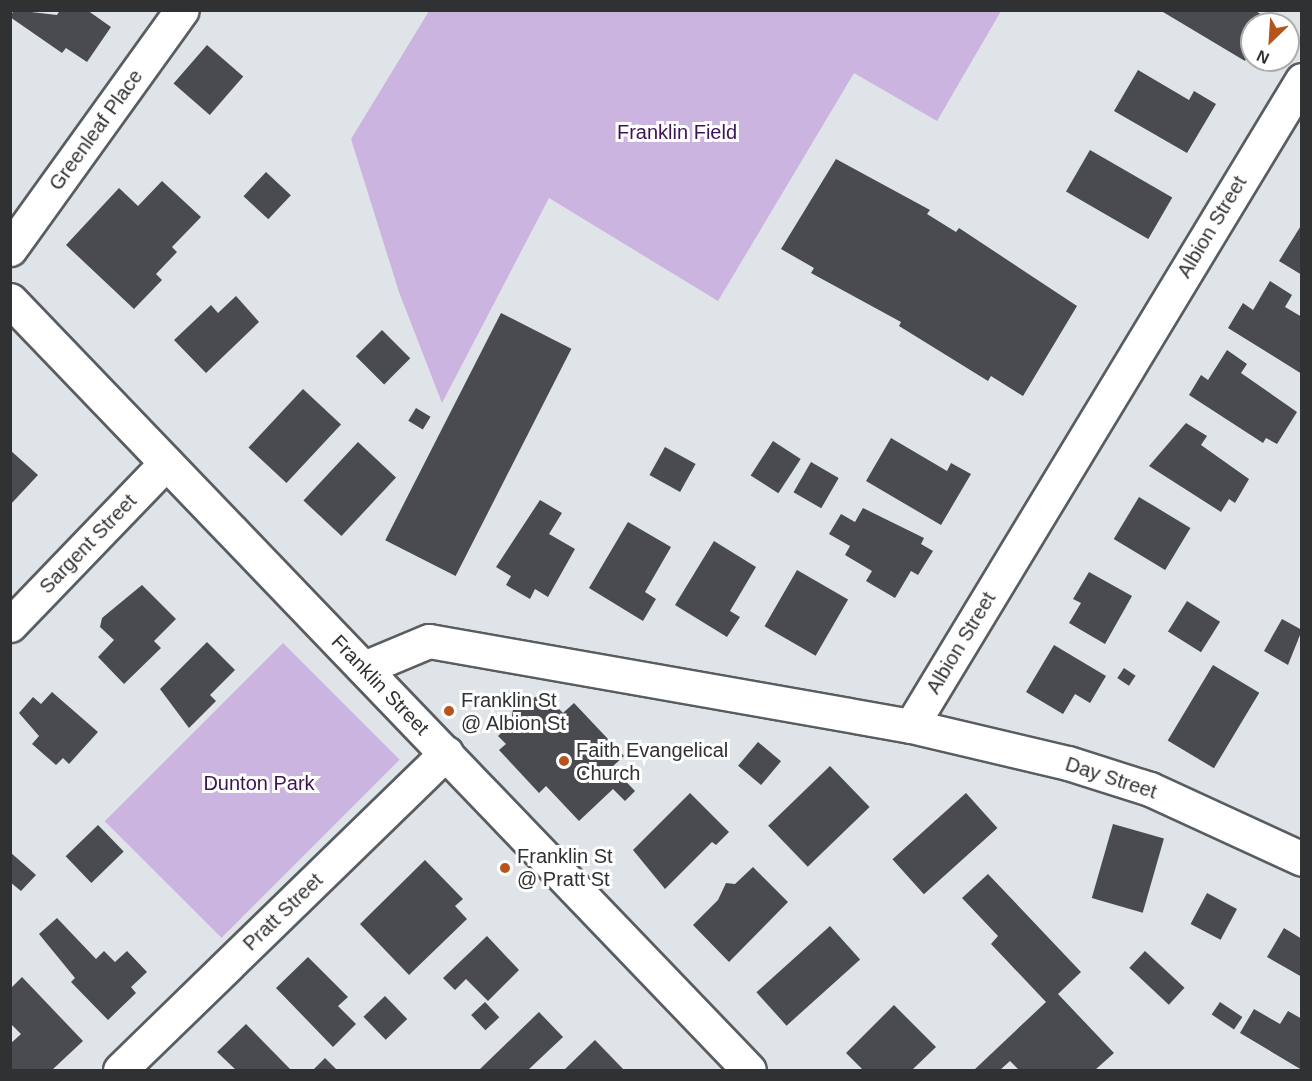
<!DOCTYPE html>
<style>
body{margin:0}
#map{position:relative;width:1312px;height:1081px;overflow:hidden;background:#dfe4e8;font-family:Arial,sans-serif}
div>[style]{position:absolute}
.green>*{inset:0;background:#cbb4df;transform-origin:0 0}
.building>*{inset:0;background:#4a4b50;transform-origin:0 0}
.roads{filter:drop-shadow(2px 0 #595d61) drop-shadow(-2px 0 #595d61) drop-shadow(0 2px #595d61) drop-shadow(0 -2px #595d61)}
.street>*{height:33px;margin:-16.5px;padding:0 16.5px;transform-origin:16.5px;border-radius:16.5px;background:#fff}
.primary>*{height:33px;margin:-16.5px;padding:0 16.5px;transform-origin:16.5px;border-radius:16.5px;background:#fff}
.dots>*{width:16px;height:16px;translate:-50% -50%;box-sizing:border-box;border:3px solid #fff;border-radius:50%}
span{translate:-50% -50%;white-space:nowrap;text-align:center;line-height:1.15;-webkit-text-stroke:6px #fff;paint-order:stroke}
.street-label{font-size:20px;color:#2f3132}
.park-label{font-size:20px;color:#3d1356}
.poi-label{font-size:20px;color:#2f3132}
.left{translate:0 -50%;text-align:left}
.frame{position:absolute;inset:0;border:12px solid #2f3132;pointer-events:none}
.north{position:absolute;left:1240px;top:12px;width:60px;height:60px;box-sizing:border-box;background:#fff;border:2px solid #acadad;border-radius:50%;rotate:205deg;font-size:16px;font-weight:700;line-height:24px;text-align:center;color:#2f3132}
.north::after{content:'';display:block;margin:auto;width:21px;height:27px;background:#b7541a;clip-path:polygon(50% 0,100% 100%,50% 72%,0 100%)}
</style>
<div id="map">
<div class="green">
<div style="clip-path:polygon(429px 11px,429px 10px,1001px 11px,937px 121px,854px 73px,718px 301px,549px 198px,442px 403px,399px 292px,351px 139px)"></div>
<div style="left:283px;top:643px;width:165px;height:252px;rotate:45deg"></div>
</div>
<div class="building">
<div style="clip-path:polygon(14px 10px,57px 15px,60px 10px,87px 10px,111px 27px,87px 62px,66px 48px,62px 53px,10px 17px)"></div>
<div style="clip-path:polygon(1254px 10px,1269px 19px,1252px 24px,1252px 48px,1245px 61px,1163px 12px)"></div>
<div style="left:207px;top:45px;width:48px;height:51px;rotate:41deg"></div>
<div style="clip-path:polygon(1138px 70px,1189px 100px,1194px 91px,1216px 104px,1187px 153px,1114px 111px)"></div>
<div style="left:1090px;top:150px;width:95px;height:48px;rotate:30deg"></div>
<div style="clip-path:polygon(836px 159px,930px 210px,927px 214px,956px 232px,959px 228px,1077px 306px,1023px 396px,991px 376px,988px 381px,899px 326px,901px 322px,811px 273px,814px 268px,781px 249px)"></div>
<div style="left:266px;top:172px;width:34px;height:33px;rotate:43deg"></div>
<div style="clip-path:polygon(162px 181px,201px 217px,172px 247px,177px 252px,156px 274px,162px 280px,134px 309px,66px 245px,119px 188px,138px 206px)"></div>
<div style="clip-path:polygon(1302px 224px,1302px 275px,1279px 261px)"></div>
<div style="clip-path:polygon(1270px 281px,1292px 295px,1285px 307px,1302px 317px,1302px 374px,1228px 328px,1243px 303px,1253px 310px)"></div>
<div style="clip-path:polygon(236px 296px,259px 322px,206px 373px,174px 340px,211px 305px,218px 313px)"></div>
<div style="left:501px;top:313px;width:79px;height:255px;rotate:27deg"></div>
<div style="left:382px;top:330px;width:40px;height:37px;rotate:45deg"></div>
<div style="clip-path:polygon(1227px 350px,1247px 364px,1241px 373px,1297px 412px,1277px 444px,1266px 438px,1263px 443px,1189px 395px,1201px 375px,1208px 380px)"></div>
<div style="left:303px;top:389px;width:52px;height:80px;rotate:43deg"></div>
<div style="left:416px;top:408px;width:17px;height:15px;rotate:31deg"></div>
<div style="clip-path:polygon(1186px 423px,1207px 436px,1201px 445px,1249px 479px,1235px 503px,1229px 499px,1221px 512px,1149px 466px)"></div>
<div style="clip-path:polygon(891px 438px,947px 471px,951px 463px,971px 474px,941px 525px,866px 481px)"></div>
<div style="left:773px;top:441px;width:33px;height:41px;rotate:33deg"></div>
<div style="left:358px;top:442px;width:52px;height:80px;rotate:43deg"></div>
<div style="left:665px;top:447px;width:35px;height:32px;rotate:29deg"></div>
<div style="clip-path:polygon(10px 450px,38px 475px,10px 505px)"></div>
<div style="left:811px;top:462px;width:32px;height:35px;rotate:30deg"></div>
<div style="left:1139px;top:497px;width:60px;height:49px;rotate:31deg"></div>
<div style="clip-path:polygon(540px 500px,562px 513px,549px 534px,575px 549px,548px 597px,535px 589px,530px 599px,506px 585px,511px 576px,496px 567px)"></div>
<div style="clip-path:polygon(863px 508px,924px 538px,921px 544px,933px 551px,918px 575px,911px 571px,895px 598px,866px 581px,872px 571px,845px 555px,850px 546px,829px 534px,841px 514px,855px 522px)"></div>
<div style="clip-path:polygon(628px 522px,671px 547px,645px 592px,656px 599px,643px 621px,589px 588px)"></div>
<div style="clip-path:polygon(714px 541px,756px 567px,730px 611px,740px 617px,727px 637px,675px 605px)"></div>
<div style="left:797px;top:570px;width:59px;height:65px;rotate:30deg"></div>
<div style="clip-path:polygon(1089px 572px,1132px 596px,1105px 644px,1069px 623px,1081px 603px,1073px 599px)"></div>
<div style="clip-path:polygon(142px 585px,176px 619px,154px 641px,161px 648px,124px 684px,98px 657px,114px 640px,100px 627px,102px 618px)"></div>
<div style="left:1187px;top:601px;width:39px;height:36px;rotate:32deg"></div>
<div style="clip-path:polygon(1282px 619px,1302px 630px,1288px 665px,1264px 651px)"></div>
<div style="clip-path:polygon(207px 642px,235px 670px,210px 695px,216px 701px,189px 728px,160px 689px)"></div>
<div style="clip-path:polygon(1054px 645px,1106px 676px,1090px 703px,1075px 694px,1063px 714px,1026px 692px)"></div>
<div style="left:1213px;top:665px;width:54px;height:88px;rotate:31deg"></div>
<div style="left:1124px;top:668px;width:14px;height:12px;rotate:34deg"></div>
<div style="clip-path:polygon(52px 692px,98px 732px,69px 764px,63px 758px,56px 765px,32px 744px,39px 736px,19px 713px,33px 697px,41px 704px)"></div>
<div style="clip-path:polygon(543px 693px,563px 713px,574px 703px,624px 756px,612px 767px,635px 791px,625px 801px,613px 789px,579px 821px,546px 786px,539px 793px,499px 750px,506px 744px,498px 736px,511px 723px,513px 709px)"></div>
<div style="left:758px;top:742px;width:30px;height:31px;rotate:40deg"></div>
<div style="left:830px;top:766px;width:57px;height:86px;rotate:46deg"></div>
<div style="clip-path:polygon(690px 793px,729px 832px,716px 845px,712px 842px,665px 889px,633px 850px)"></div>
<div style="left:966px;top:793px;width:47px;height:99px;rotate:48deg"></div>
<div style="left:1113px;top:824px;width:53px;height:77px;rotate:16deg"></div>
<div style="left:98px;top:825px;width:37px;height:45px;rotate:46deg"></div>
<div style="clip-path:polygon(10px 852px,36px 875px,21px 891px,10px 882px)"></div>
<div style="clip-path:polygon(425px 860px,463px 899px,455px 906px,467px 919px,409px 975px,360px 924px)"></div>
<div style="clip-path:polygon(753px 867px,788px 902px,729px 962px,693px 925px,718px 900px,726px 883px,735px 884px)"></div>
<div style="clip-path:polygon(988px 874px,1081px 972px,1058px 994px,1114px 1053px,1095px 1070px,1019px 1070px,1010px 1061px,1000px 1070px,974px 1070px,1046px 1002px,991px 944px,998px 936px,962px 898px)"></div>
<div style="left:1207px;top:893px;width:34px;height:35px;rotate:28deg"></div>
<div style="clip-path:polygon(57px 918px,96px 959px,104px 951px,115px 962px,127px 951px,147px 972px,131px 987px,136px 993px,108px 1020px,71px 982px,75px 978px,39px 934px)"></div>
<div style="left:830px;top:926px;width:45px;height:99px;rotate:48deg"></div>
<div style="clip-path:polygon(1284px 928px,1302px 939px,1302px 977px,1267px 957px)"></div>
<div style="clip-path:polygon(487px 936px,519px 970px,488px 1001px,466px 979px,455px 990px,443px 978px)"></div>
<div style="left:1145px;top:951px;width:54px;height:23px;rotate:43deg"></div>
<div style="clip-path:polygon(308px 957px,348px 997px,338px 1006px,356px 1024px,333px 1047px,276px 988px)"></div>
<div style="clip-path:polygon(22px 977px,83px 1041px,52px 1070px,10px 1070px,10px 1044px,21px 1034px,10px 1023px,10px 989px)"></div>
<div style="left:385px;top:996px;width:32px;height:30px;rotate:46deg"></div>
<div style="left:485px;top:1002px;width:21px;height:19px;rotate:47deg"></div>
<div style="left:1220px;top:1002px;width:27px;height:15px;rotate:34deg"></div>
<div style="clip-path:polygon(894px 1005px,936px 1047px,912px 1070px,863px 1070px,846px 1053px)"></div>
<div style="clip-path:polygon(1254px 1009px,1280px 1024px,1288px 1011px,1302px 1019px,1302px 1070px,1240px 1033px)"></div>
<div style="clip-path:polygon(539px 1012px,563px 1037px,528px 1070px,479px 1070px)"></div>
<div style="clip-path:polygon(246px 1024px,291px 1070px,236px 1070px,217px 1052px)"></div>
<div style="clip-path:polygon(595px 1040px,624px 1070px,564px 1070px)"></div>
<div style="clip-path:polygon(325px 1058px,337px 1070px,313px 1070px)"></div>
</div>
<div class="roads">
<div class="street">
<div style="left:10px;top:249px;width:294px;rotate:-54.3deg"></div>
<div style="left:10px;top:625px;width:225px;rotate:-46.1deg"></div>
<div style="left:364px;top:668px;width:70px;rotate:-22.6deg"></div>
<div style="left:429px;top:641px;width:489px;rotate:10deg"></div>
<div style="left:911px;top:726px;width:755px;rotate:-58.82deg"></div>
<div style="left:911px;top:726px;width:161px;rotate:13.3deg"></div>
<div style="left:1068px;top:763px;width:86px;rotate:17.6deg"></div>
<div style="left:1150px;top:789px;width:167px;rotate:24.7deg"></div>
<div style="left:120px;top:1070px;width:455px;rotate:-44.2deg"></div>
</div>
<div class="primary">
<div style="left:10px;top:300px;width:1067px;rotate:46.18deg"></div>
</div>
</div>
<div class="dots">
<div style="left:449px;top:711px;background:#b7541a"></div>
<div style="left:564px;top:761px;background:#b7541a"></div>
<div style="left:505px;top:868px;background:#b7541a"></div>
</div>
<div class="street-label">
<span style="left:96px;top:130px;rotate:-54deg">Greenleaf Place</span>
<span style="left:1212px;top:227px;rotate:-59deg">Albion Street</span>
<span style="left:88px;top:544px;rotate:-46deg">Sargent Street</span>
<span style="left:961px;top:643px;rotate:-59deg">Albion Street</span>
<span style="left:380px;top:685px;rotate:46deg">Franklin Street</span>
<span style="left:1111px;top:778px;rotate:18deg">Day Street</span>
<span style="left:283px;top:912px;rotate:-44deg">Pratt Street</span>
</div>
<div class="park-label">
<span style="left:677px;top:132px">Franklin Field</span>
<span style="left:259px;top:783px">Dunton Park</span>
</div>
<div class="poi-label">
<span class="left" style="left:461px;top:712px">Franklin St<br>@ Albion St</span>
<span class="left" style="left:576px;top:762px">Faith Evangelical<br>Church</span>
<span class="left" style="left:517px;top:868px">Franklin St<br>@ Pratt St</span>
</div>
<div class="frame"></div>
<div class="north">N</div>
</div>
